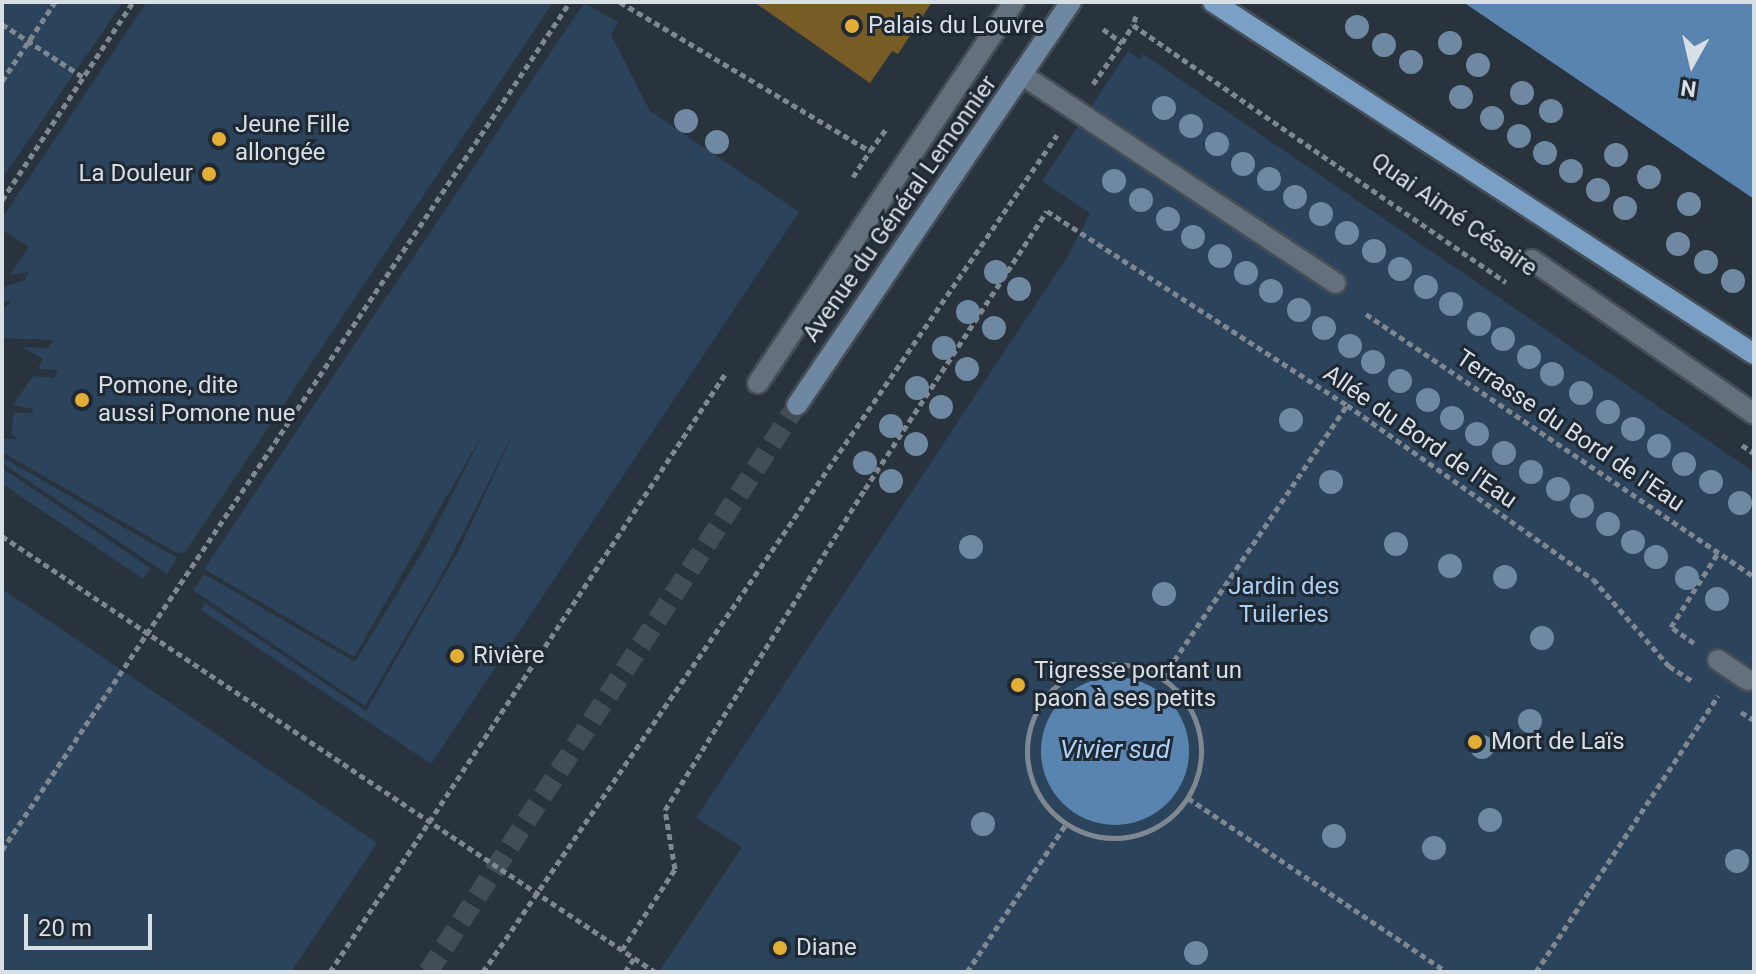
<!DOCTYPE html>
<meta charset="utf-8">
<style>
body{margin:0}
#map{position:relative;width:1756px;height:974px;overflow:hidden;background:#29333e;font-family:Roboto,sans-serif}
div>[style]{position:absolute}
.green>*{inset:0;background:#2b445c;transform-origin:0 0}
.water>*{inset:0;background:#5984af}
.round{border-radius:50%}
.building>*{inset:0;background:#775d25}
.secondary-tunnel>*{height:20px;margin-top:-10px;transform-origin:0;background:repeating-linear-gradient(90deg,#434d57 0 20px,transparent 0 30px)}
.path>*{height:5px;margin-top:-2.5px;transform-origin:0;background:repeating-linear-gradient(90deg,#7f8790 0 6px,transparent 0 10px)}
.path>.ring{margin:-2.5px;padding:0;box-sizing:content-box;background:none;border:5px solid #7f8790;border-radius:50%}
.roads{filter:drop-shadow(2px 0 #454e57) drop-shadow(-2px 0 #454e57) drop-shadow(0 2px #454e57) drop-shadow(0 -2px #454e57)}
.lane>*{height:20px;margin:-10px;padding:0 10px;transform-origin:10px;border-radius:10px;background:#64707c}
.street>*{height:20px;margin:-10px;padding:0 10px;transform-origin:10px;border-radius:10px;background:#64707c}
.secondary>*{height:20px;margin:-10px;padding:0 10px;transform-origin:10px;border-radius:10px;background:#6f88a1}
.primary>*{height:20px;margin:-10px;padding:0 10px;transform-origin:10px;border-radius:10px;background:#7aa0c6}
.trees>*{width:24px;height:24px;margin:-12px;border-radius:50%;background:#6f89a2}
.dots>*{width:22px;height:22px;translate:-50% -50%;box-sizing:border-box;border:4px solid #1f2934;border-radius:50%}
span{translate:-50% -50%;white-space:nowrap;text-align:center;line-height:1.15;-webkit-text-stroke:6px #1f2934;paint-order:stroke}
.poi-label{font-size:24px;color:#d8dfe5}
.left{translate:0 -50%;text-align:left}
.right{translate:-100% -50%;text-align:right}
.street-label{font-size:24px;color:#d8dfe5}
.park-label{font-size:24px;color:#a9cff4}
.water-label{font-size:26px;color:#acd1f7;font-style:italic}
.frame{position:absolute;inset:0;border:4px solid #d8dfe5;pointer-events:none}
.north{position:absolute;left:1652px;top:24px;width:80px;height:80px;-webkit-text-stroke:6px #1f2934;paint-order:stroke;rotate:188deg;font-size:22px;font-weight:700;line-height:32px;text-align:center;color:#d8dfe5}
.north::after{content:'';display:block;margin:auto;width:28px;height:36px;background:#d8dfe5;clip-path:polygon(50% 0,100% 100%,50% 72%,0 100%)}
.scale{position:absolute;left:24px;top:914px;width:128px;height:36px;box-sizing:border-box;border:4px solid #d8dfe5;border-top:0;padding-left:10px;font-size:24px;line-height:28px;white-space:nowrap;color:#d8dfe5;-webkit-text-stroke:6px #1f2934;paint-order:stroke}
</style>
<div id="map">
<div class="green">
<div style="clip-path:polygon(2px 2px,123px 2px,2px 179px)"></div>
<div style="clip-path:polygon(147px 2px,553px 2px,185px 552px,177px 553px,2px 452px,2px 439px,17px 439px,11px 433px,14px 413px,33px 413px,33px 409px,13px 405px,33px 376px,54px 378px,58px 370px,38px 369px,43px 359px,22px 347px,49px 348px,53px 340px,2px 338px,2px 310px,12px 301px,2px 301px,2px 288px,25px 280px,28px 272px,10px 275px,29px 247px,2px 230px,2px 218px)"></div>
<div style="clip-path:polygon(584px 3px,618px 22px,611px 35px,650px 111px,799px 212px,431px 764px,201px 610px,205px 603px,366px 711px,458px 552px,518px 424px,441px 576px,365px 706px,193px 590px,204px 574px,355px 662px,426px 546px,485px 430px,354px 657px,204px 569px)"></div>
<div style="clip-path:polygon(1128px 51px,1140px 59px,1143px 54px,1754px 472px,1754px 972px,659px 972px,742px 847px,696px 818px,1069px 254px,1090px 213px,1042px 181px)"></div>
<div style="clip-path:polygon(2px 457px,177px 558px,167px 574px,2px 463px)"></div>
<div style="left:2px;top:468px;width:179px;height:13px;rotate:34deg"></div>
<div style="clip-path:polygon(2px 589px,377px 843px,291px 972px,2px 972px)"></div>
</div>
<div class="water">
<div style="clip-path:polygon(1463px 2px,1754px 2px,1754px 199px)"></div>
<div class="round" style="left:1041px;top:677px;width:148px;height:148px"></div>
</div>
<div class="building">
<div style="clip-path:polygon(754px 2px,932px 2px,898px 54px,892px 51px,870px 83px)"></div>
</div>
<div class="secondary-tunnel">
<div style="left:428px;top:972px;width:676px;rotate:-56.94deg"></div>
</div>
<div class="path">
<div style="left:620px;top:2px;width:291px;rotate:30.8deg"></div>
<div style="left:870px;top:151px;width:27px;rotate:-54deg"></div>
<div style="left:1136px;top:16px;width:9px;rotate:108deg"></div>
<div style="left:1133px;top:25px;width:453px;rotate:34.6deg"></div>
<div style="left:2px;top:24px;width:97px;rotate:33.2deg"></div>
<div style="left:1103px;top:29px;width:24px;rotate:36deg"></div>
<div style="left:1122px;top:43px;width:21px;rotate:-59deg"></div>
<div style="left:2px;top:81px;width:95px;rotate:-56.1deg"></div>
<div style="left:1093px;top:84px;width:50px;rotate:-54.7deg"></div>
<div style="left:853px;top:177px;width:31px;rotate:-57deg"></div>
<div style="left:2px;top:200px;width:237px;rotate:-56.5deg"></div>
<div style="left:1366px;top:314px;width:469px;rotate:34.1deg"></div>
<div style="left:1742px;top:445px;width:14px;rotate:34deg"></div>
<div style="left:2px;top:536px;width:785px;rotate:33.73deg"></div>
<div style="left:1694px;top:643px;width:28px;rotate:-145deg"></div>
<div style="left:1671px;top:627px;width:88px;rotate:-57.6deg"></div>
<div class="ring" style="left:1027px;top:664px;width:169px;height:169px"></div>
<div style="left:1163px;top:677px;width:328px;rotate:-55.9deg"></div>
<div style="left:1741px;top:712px;width:15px;rotate:32deg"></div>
<div style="left:1188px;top:798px;width:312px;rotate:33.9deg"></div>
<div style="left:2px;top:850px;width:1021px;rotate:-56.19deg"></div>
<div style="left:622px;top:950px;width:97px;rotate:-56.8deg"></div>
<div style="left:675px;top:869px;width:60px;rotate:-99.6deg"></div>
<div style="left:665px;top:810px;width:378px;rotate:-58.1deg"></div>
<div style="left:865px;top:489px;width:332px;rotate:-56.8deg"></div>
<div style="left:1047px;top:211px;width:357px;rotate:32.9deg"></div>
<div style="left:1347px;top:405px;width:301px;rotate:35.3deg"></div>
<div style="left:1593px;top:579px;width:116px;rotate:48.9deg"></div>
<div style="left:1669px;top:666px;width:27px;rotate:33deg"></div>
<div style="left:330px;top:972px;width:717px;rotate:-56.55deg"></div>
<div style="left:483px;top:972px;width:1015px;rotate:-55.56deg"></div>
<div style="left:625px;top:972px;width:17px;rotate:-57deg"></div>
<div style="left:967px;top:972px;width:178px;rotate:-56.2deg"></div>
<div style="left:1536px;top:972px;width:331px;rotate:-56.6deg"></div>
</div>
<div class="roads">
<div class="lane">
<div style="left:1024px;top:76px;width:374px;rotate:33.6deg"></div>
<div style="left:1532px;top:260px;width:270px;rotate:34.7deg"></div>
<div style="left:758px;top:383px;width:459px;rotate:-56.1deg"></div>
</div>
<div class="street">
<div style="left:1718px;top:660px;width:36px;rotate:34deg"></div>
</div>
<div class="secondary">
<div style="left:797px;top:405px;width:487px;rotate:-55.8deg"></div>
</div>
<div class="primary">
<div style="left:1213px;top:2px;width:645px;rotate:33.05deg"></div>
</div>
</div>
<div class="trees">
<div style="left:1357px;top:27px"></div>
<div style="left:1450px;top:43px"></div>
<div style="left:1384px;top:45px"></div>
<div style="left:1411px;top:62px"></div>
<div style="left:1478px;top:65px"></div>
<div style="left:1522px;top:93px"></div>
<div style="left:1461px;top:97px"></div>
<div style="left:1164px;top:108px"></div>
<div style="left:1551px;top:111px"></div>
<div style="left:1492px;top:118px"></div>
<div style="left:686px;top:121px"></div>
<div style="left:1191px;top:126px"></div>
<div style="left:1519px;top:136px"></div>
<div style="left:717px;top:142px"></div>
<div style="left:1217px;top:144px"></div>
<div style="left:1545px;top:153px"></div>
<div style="left:1616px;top:155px"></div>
<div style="left:1243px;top:164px"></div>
<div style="left:1571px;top:171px"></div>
<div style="left:1649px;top:177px"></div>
<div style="left:1269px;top:179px"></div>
<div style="left:1114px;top:181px"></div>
<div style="left:1598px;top:190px"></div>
<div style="left:1295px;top:197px"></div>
<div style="left:1141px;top:200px"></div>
<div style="left:1689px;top:204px"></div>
<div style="left:1625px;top:208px"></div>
<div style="left:1321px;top:214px"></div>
<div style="left:1168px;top:219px"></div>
<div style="left:1347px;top:233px"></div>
<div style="left:1193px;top:237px"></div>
<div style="left:1678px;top:244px"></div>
<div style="left:1374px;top:251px"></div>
<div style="left:1220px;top:256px"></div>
<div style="left:1706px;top:262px"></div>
<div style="left:1400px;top:269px"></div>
<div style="left:996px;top:272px"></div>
<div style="left:1246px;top:273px"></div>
<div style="left:1733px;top:281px"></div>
<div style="left:1426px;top:287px"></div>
<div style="left:1019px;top:289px"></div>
<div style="left:1271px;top:291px"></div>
<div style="left:1451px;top:304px"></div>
<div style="left:1299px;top:310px"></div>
<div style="left:968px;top:312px"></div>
<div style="left:1479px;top:324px"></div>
<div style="left:994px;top:328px"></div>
<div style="left:1324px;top:328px"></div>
<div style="left:1503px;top:339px"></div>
<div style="left:1350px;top:346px"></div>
<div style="left:944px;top:348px"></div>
<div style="left:1529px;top:357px"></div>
<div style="left:1373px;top:362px"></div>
<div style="left:967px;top:369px"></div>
<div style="left:1552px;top:374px"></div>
<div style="left:1400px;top:381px"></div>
<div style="left:917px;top:388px"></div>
<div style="left:1581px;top:393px"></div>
<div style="left:1428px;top:400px"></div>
<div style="left:941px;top:407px"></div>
<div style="left:1608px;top:412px"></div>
<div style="left:1452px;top:418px"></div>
<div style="left:1291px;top:420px"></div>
<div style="left:891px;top:426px"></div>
<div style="left:1633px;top:429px"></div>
<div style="left:1477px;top:434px"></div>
<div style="left:916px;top:444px"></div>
<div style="left:1659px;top:446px"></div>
<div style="left:1504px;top:453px"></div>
<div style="left:865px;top:463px"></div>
<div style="left:1684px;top:464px"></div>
<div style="left:1531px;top:472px"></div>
<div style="left:891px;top:481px"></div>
<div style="left:1331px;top:482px"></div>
<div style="left:1711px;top:482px"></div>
<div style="left:1558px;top:489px"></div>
<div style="left:1740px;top:503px"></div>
<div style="left:1582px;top:506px"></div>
<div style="left:1608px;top:524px"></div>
<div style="left:1633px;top:542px"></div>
<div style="left:1396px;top:544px"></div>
<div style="left:971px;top:547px"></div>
<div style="left:1656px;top:557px"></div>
<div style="left:1450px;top:566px"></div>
<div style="left:1505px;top:577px"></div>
<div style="left:1687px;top:578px"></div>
<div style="left:1164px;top:594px"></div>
<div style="left:1717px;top:599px"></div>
<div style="left:1542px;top:638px"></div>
<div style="left:1530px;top:721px"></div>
<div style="left:1482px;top:747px"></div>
<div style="left:1490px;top:820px"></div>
<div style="left:983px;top:824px"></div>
<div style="left:1334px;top:836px"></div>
<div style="left:1434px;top:848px"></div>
<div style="left:1737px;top:861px"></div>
<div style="left:1196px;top:953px"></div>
</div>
<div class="dots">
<div style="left:852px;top:26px;background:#e3ae35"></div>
<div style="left:219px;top:139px;background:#e3ae35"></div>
<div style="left:209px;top:174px;background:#e3ae35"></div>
<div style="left:82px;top:400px;background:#e3ae35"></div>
<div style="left:457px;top:656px;background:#e3ae35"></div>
<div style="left:1018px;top:685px;background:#e3ae35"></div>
<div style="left:1475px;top:742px;background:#e3ae35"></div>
<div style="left:780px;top:948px;background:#e3ae35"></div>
</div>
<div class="poi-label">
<span class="left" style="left:868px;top:26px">Palais du Louvre</span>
<span class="left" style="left:235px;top:139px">Jeune Fille<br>allongée</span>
<span class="right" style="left:193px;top:174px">La Douleur</span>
<span class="left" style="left:98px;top:400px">Pomone, dite<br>aussi Pomone nue</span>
<span class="left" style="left:473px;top:656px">Rivière</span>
<span class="left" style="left:1034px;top:685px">Tigresse portant un<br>paon à ses petits</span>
<span class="left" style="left:1491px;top:742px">Mort de Laïs</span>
<span class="left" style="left:796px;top:948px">Diane</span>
</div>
<div class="street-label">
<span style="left:900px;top:209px;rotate:-55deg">Avenue du Général Lemonnier</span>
<span style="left:1454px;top:215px;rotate:35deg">Quai Aimé Césaire</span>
<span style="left:1570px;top:431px;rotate:34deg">Terrasse du Bord de l'Eau</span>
<span style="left:1420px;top:437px;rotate:35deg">Allée du Bord de l'Eau</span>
</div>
<div class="park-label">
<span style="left:1284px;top:601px">Jardin des<br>Tuileries</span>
</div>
<div class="water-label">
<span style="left:1115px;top:750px">Vivier sud</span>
</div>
<div class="frame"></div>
<div class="north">N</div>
<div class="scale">20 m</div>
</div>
